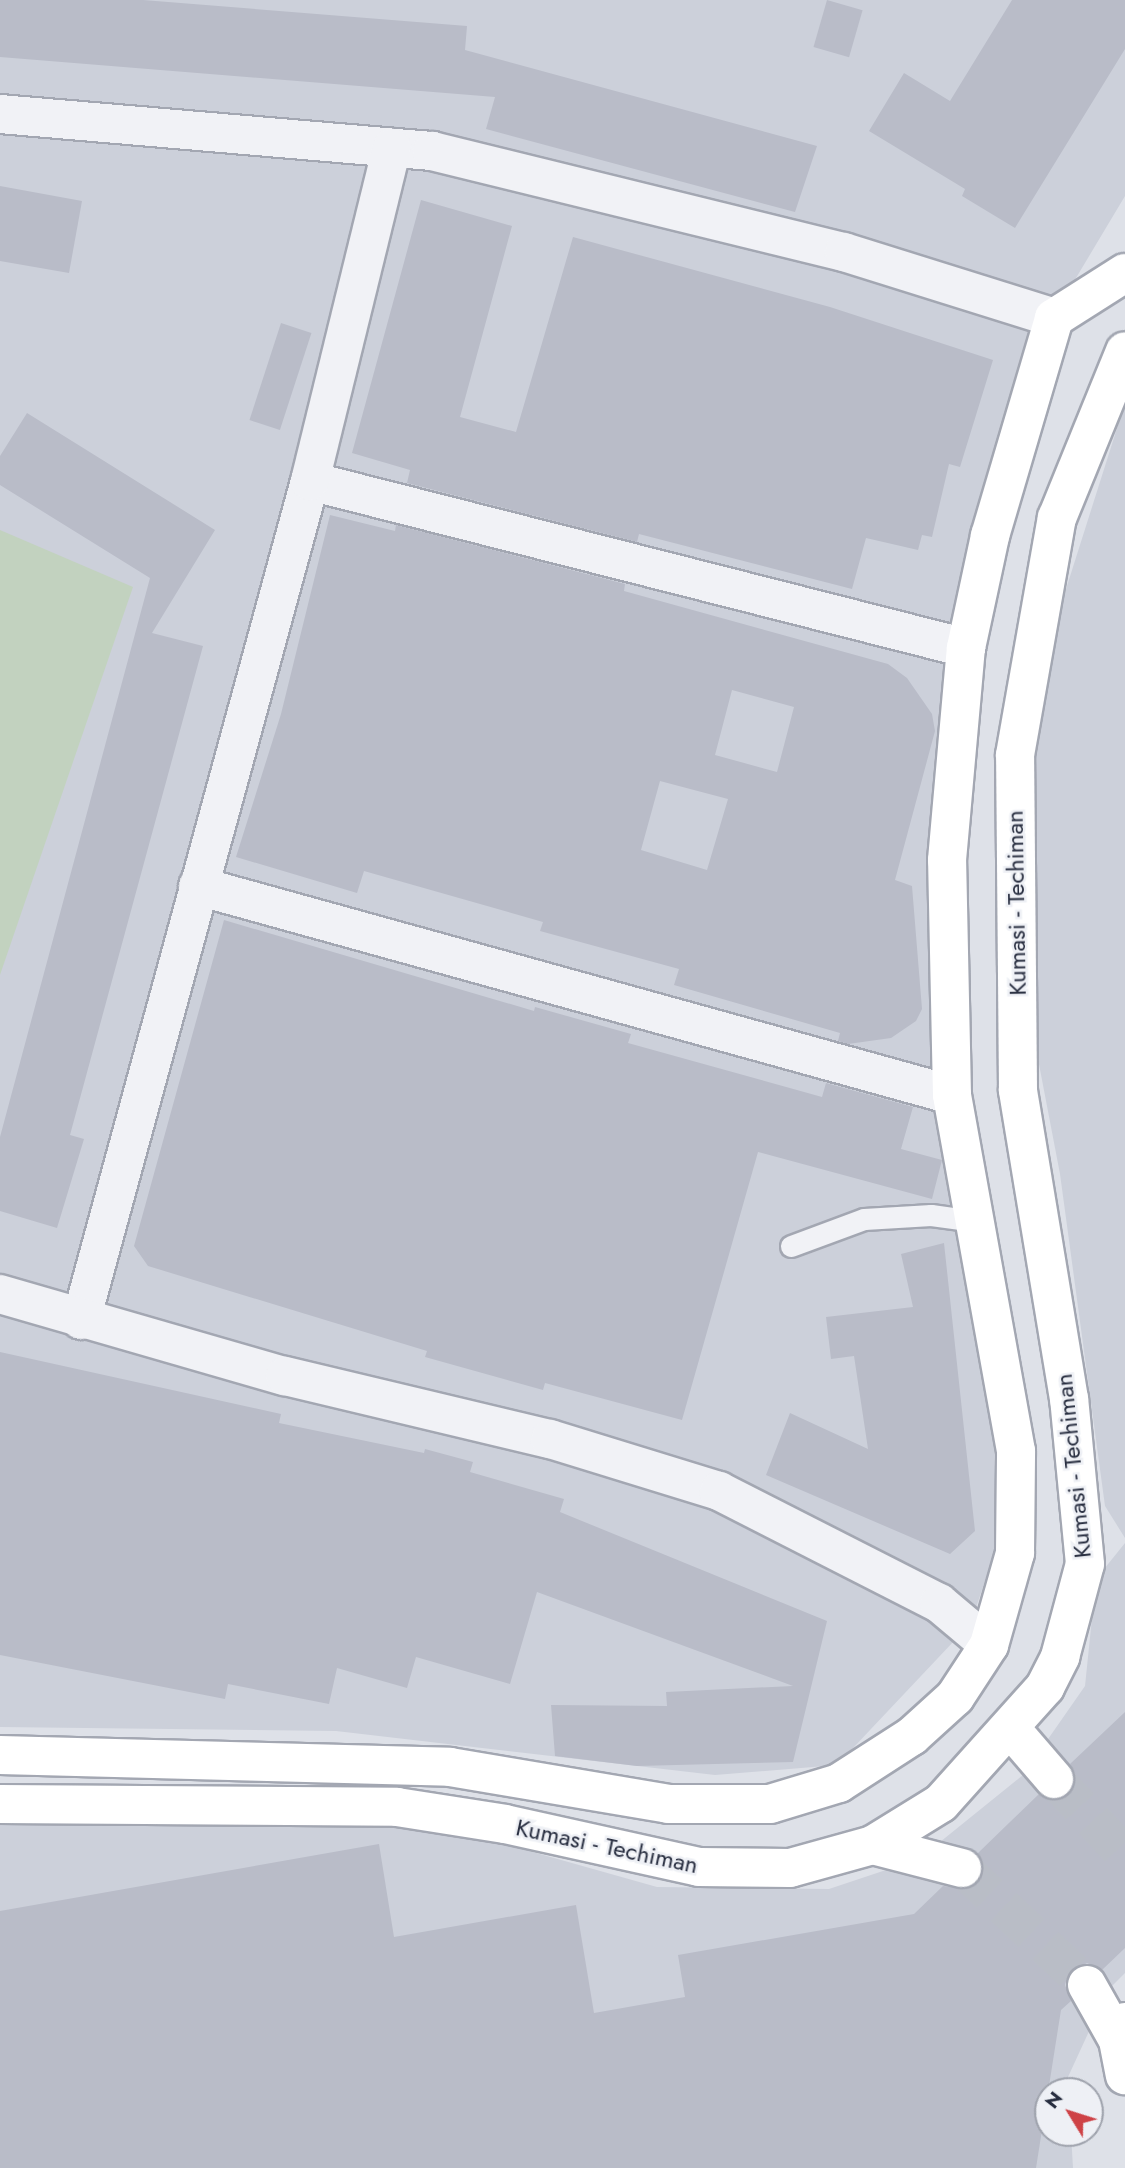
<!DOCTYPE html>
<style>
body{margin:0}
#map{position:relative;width:1125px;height:2168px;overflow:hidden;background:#dee1e8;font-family:Jost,sans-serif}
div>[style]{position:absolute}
.built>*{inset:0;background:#ccd0da}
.green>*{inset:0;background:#c2d2bf}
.building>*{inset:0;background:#b9bcc8;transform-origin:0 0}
.secondary-tunnel>*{height:38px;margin-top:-19px;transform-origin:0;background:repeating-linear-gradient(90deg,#b9bdc6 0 38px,transparent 0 57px)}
.roads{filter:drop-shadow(2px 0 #a3a7b2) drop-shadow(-2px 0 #a3a7b2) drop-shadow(0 2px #a3a7b2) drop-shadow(0 -2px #a3a7b2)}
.service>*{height:21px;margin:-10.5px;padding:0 10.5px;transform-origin:10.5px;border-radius:10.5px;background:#f1f2f6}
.minor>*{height:38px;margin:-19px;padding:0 19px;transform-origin:19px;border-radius:19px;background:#f1f2f6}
.tertiary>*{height:38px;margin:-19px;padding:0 19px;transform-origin:19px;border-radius:19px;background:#f1f2f6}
.secondary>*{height:38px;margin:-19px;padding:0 19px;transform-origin:19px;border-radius:19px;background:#fff}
span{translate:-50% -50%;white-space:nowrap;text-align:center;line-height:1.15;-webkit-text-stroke:5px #eef0f5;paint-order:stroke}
.street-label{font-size:24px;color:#272d3f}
.north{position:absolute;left:1034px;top:2077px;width:70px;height:70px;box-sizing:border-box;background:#eef0f5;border:2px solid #9ea2ac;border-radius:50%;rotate:308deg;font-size:19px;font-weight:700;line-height:28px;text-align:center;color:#272d3f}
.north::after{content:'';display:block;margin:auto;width:24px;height:32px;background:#ce4246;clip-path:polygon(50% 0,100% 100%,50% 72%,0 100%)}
</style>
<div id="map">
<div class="built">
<div style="clip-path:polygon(0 0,1125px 0,1125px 196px,1073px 283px,1020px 422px,955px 779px,968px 1140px,1003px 1526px,971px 1623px,837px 1765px,715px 1775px,336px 1731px,0 1727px)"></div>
<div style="clip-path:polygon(1125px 403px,1125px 1538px,1105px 1506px,1060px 1174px,1038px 1059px,1031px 744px,1060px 608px)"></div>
<div style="clip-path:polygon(1125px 1543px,1125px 1973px,1108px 1990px,1068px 2077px,1069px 2091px,1048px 2091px,1048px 2133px,1071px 2133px,1073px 2168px,0 2168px,0 1810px,427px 1822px,657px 1887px,829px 1889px,919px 1859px,1023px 1775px,1085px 1686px,1096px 1579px)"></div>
</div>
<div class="green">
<div style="clip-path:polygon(0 530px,133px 587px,0 975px)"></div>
</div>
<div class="building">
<div style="clip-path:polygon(0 0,143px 0,467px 26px,465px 50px,817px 146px,795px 212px,486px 129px,495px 97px,0 57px)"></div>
<div style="left:827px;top:0;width:37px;height:49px;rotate:16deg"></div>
<div style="clip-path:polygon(1012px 0,1125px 0,1125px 49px,1015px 228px,962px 196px,965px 189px,869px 131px,904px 73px,950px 101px)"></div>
<div style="clip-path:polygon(0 186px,82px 201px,69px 273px,0 261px)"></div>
<div style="clip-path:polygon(421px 200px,512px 226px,460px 417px,516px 432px,573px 237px,830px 307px,993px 360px,960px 467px,949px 464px,932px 537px,922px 535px,918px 550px,866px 538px,852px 589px,639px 534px,637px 542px,407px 483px,410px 470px,352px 453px)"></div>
<div style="left:281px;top:323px;width:32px;height:102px;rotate:18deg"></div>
<div style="clip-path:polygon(27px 413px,215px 530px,152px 633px,203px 646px,70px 1135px,84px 1139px,57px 1228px,0 1211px,0 1137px,150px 578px,0 485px,0 456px)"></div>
<div style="clip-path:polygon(evenodd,330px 515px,395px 531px,396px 525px,625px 584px,624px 591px,888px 664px,907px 678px,932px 714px,935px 731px,895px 880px,912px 886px,922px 1009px,916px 1021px,891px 1038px,848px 1044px,838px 1041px,840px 1033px,674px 985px,679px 969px,540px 931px,543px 922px,364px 871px,357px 893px,236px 857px,281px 714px,330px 515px,732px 690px,794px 707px,777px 772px,715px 755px,732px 690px,330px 515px,660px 781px,728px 799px,707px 870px,641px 850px,660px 781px)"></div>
<div style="clip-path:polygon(224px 920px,534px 1011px,535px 1007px,631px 1034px,628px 1043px,822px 1097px,826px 1083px,913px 1107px,901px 1149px,942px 1160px,932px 1199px,758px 1152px,682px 1420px,545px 1383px,543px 1390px,425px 1357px,427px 1351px,148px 1266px,134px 1246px)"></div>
<div style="clip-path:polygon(944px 1243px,975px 1531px,950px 1554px,766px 1475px,790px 1413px,868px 1449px,854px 1356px,831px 1359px,826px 1317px,913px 1307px,901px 1254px)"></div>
<div style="clip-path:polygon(0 1352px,281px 1414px,279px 1423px,424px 1453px,425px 1449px,473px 1462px,470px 1472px,564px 1499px,560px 1512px,827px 1621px,793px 1762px,637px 1766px,555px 1756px,551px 1705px,667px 1706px,666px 1692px,793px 1686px,537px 1592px,510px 1684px,416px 1657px,407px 1688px,337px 1668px,329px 1704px,228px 1684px,225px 1699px,0 1655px)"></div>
<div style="clip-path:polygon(1125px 1712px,1125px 1948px,1102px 1970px,1087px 1963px,1068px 1974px,1065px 1985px,1071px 2001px,1061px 2010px,1036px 2168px,0 2168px,0 1911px,379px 1844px,394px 1937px,576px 1905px,594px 2013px,685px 1997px,678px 1955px,914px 1914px,943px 1886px,967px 1889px,977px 1884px,983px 1873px,978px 1853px,1039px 1794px,1057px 1801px,1069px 1795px,1076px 1776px,1070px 1764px)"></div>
</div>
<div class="secondary-tunnel">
<div style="left:1054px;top:1779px;width:104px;rotate:46.9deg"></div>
<div style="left:962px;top:1868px;width:171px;rotate:43.1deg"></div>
</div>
<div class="roads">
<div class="service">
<div style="left:791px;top:1246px;width:78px;rotate:-20.3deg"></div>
<div style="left:864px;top:1219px;width:67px;rotate:-3.4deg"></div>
<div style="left:931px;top:1215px;width:43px;rotate:7.9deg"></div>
</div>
<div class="minor">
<div style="left:0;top:114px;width:434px;rotate:4.9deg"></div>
<div style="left:432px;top:151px;width:424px;rotate:13.8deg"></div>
<div style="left:844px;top:252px;width:220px;rotate:17.4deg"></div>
<div style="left:310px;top:481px;width:677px;rotate:14.28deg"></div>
<div style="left:198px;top:886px;width:782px;rotate:15.49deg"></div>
<div style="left:81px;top:1320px;width:870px;rotate:-74.73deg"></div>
<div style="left:310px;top:481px;width:343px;rotate:-76.2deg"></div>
</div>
<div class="tertiary">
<div style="left:0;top:1294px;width:297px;rotate:16.1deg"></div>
<div style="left:285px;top:1376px;width:272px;rotate:13.4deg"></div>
<div style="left:550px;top:1439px;width:177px;rotate:17.1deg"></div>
<div style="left:719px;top:1491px;width:247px;rotate:27deg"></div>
<div style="left:939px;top:1603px;width:65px;rotate:40deg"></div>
</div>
<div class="secondary">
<div style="left:1011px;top:1729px;width:66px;rotate:49.3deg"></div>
<div style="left:0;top:1755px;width:450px;rotate:1.5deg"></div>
<div style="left:450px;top:1767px;width:221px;rotate:9.6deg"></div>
<div style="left:668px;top:1804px;width:102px"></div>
<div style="left:770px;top:1804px;width:72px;rotate:-16.9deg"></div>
<div style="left:839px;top:1783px;width:87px;rotate:-32.8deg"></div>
<div style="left:912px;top:1736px;width:58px;rotate:-42.2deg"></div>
<div style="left:955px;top:1697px;width:62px;rotate:-56.8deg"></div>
<div style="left:989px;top:1645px;width:96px;rotate:-74.2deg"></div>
<div style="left:1015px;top:1553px;width:102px;rotate:-89.4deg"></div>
<div style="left:1016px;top:1451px;width:362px;rotate:-100.2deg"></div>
<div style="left:952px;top:1095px;width:235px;rotate:-91.2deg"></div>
<div style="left:947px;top:860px;width:213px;rotate:-84.9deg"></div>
<div style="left:966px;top:648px;width:115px;rotate:-77.9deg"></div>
<div style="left:990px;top:536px;width:227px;rotate:-73.6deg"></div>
<div style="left:1054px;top:318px;width:84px;rotate:-32.4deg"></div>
<div style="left:0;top:1804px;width:397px;rotate:0.4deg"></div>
<div style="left:397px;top:1807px;width:109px;rotate:8.9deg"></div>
<div style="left:505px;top:1824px;width:199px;rotate:12.5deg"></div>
<div style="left:699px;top:1867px;width:91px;rotate:0.6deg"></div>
<div style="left:790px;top:1868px;width:86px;rotate:-15.5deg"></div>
<div style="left:873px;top:1845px;width:80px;rotate:-31.7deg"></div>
<div style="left:941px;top:1803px;width:156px;rotate:-48.1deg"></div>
<div style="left:1045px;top:1687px;width:34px;rotate:-63deg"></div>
<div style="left:1060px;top:1657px;width:96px;rotate:-75deg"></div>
<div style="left:1085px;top:1564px;width:166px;rotate:-95.5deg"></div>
<div style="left:1069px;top:1399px;width:313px;rotate:-99.4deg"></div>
<div style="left:1018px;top:1090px;width:335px;rotate:-90.5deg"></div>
<div style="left:1015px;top:755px;width:241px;rotate:-80deg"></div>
<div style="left:1057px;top:518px;width:180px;rotate:-67.8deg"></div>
<div style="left:873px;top:1845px;width:92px;rotate:14.5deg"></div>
<div style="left:1087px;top:1985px;width:63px;rotate:60.6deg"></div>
<div style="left:1125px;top:2022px;width:19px;rotate:111deg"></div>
<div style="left:1118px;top:2040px;width:36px;rotate:79deg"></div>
</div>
</div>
<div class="street-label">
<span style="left:1016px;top:903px;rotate:-91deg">Kumasi - Techiman</span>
<span style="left:1073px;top:1466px;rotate:-96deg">Kumasi - Techiman</span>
<span style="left:607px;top:1846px;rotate:12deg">Kumasi - Techiman</span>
</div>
<div class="north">N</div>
</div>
